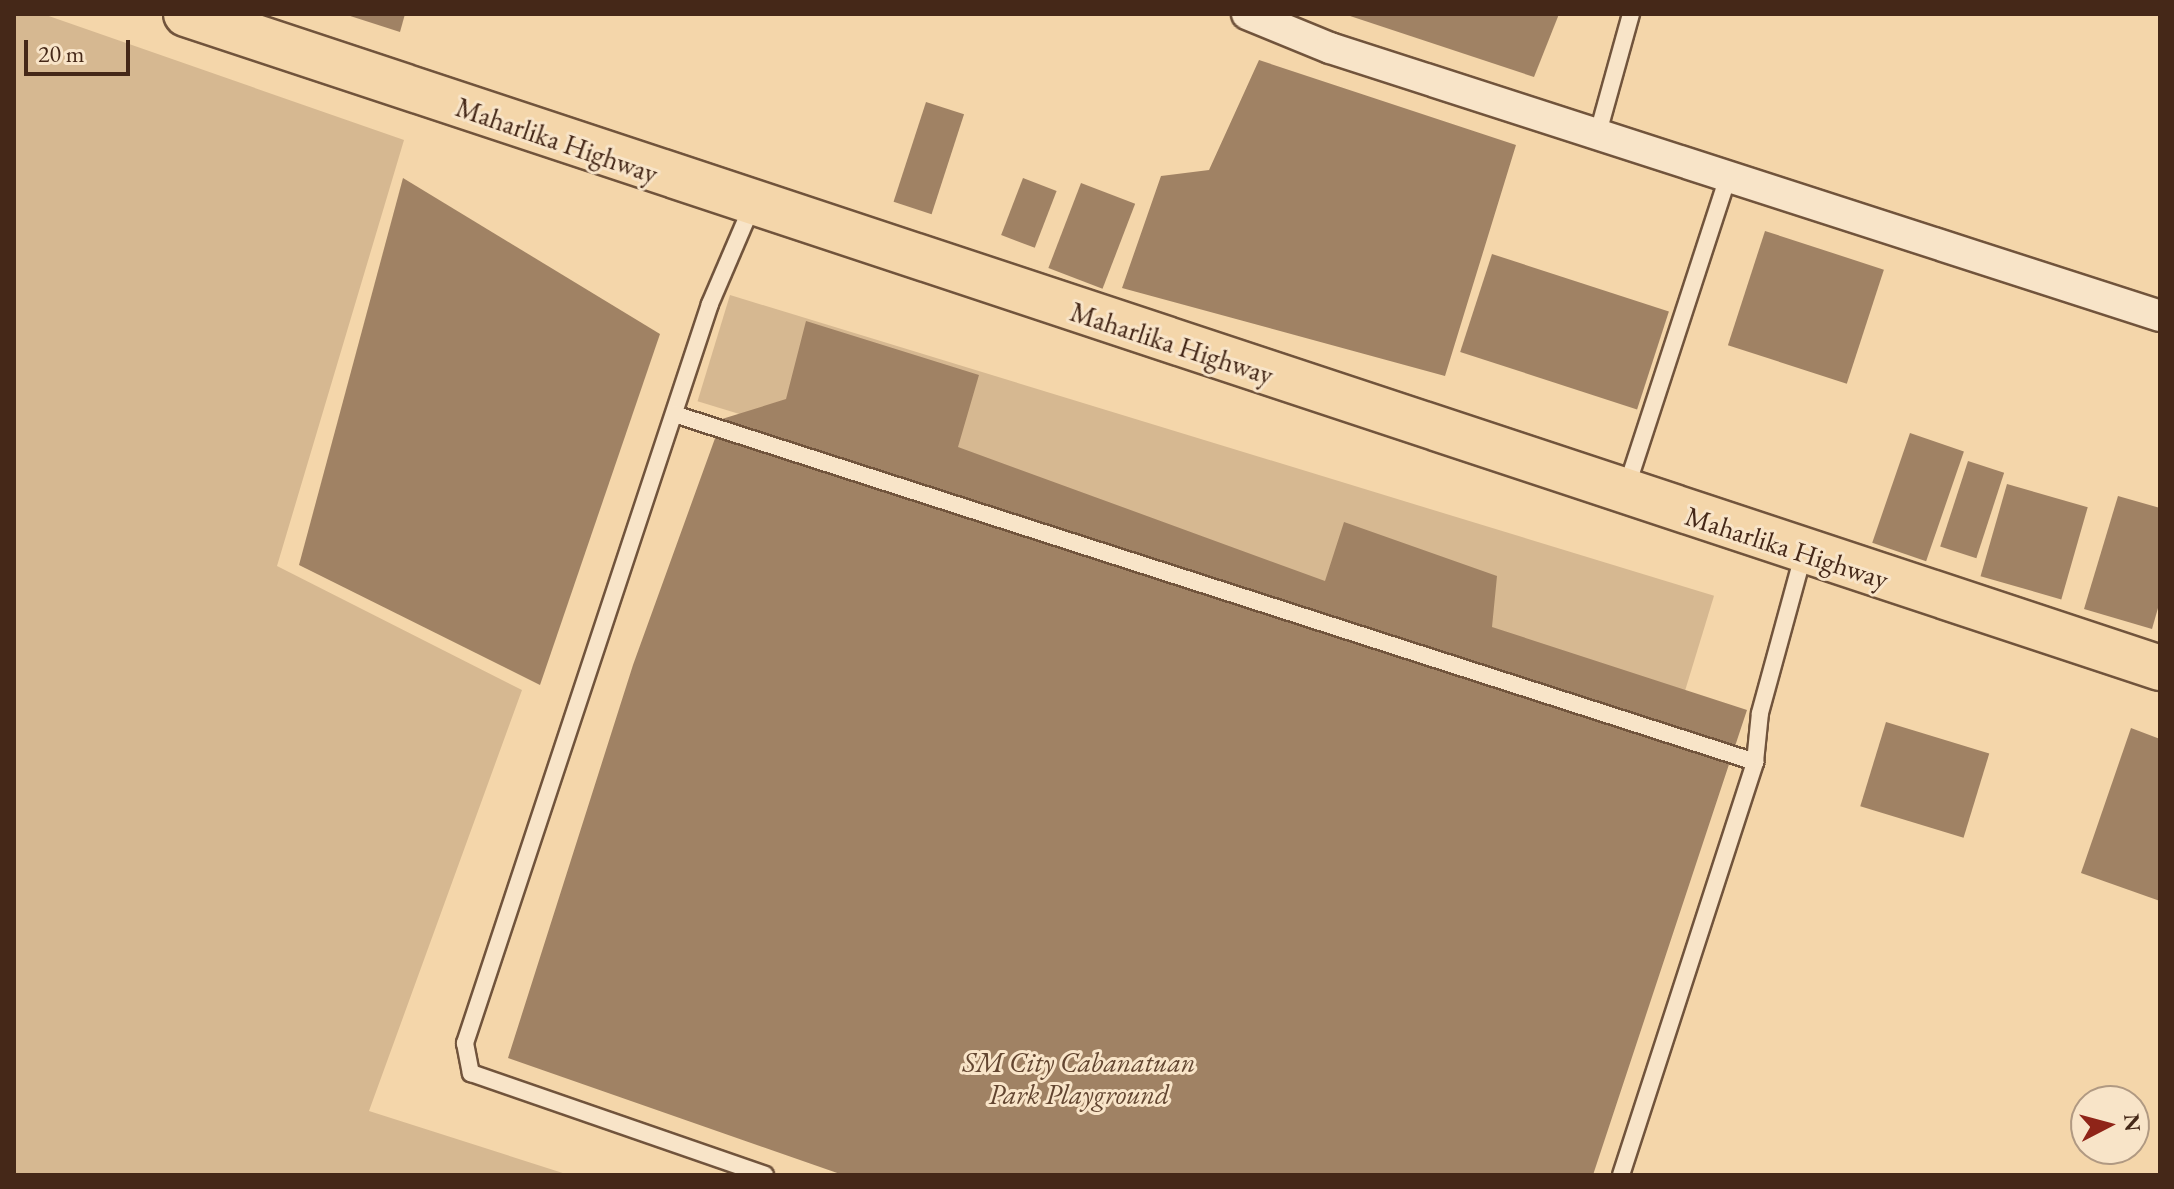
<!DOCTYPE html>
<style>
body{margin:0}
#map{position:relative;width:2174px;height:1189px;overflow:hidden;background:#f4d6aa;font-family:"EB Garamond",serif}
div>[style]{position:absolute}
.green>*{inset:0;background:#d6b891;transform-origin:0 0}
.building>*{inset:0;background:#a08264;transform-origin:0 0}
.roads{filter:drop-shadow(2px 0 #71543c) drop-shadow(-2px 0 #71543c) drop-shadow(0 2px #71543c) drop-shadow(0 -2px #71543c)}
.lane>*{height:16px;margin:-8px;padding:0 8px;transform-origin:8px;border-radius:8px;background:#f8e4c8}
.street>*{height:30px;margin:-15px;padding:0 15px;transform-origin:15px;border-radius:15px;background:#f8e4c8}
.primary>*{height:44px;margin:-22px;padding:0 22px;transform-origin:22px;border-radius:22px;background:#f4d6aa}
span{translate:-50% -50%;white-space:nowrap;text-align:center;line-height:1.15;-webkit-text-stroke:6px #f8e4c8;paint-order:stroke}
.street-label{font-size:28px;color:#452818}
.park-label{font-size:28px;color:#624530;font-style:italic}
.frame{position:absolute;inset:0;border:16px solid #452818;pointer-events:none}
.north{position:absolute;left:2070px;top:1085px;width:80px;height:80px;box-sizing:border-box;background:#f8e4c8;border:2px solid #b09982;border-radius:50%;rotate:84deg;font-size:22px;font-weight:700;line-height:32px;text-align:center;color:#452818}
.north::after{content:'';display:block;margin:auto;width:28px;height:36px;background:#8f2418;clip-path:polygon(50% 0,100% 100%,50% 72%,0 100%)}
.scale{position:absolute;left:24px;top:40px;width:106px;height:36px;box-sizing:border-box;border:4px solid #452818;border-top:0;padding-left:10px;font-size:24px;line-height:28px;white-space:nowrap;color:#452818;-webkit-text-stroke:6px #f8e4c8;paint-order:stroke}
</style>
<div id="map">
<div class="green">
<div style="clip-path:polygon(14px 14px,43px 14px,404px 140px,277px 566px,522px 690px,369px 1111px,569px 1175px,14px 1175px)"></div>
<div style="left:730px;top:295px;width:1029px;height:111px;rotate:17deg"></div>
</div>
<div class="building">
<div style="clip-path:polygon(344px 14px,405px 14px,400px 32px)"></div>
<div style="clip-path:polygon(1344px 14px,1559px 14px,1534px 77px)"></div>
<div style="clip-path:polygon(1259px 60px,1516px 145px,1445px 376px,1122px 288px,1161px 176px,1209px 170px)"></div>
<div style="left:926px;top:102px;width:40px;height:105px;rotate:18deg"></div>
<div style="clip-path:polygon(403px 178px,660px 334px,540px 685px,299px 565px)"></div>
<div style="left:1023px;top:178px;width:36px;height:61px;rotate:21deg"></div>
<div style="left:1081px;top:183px;width:58px;height:91px;rotate:21deg"></div>
<div style="left:1765px;top:231px;width:125px;height:120px;rotate:18deg"></div>
<div style="left:1492px;top:254px;width:186px;height:103px;rotate:18deg"></div>
<div style="clip-path:polygon(806px 321px,979px 375px,958px 447px,1325px 581px,1344px 522px,1497px 576px,1492px 627px,1747px 710px,1593px 1175px,843px 1175px,508px 1058px,633px 665px,722px 419px,786px 399px)"></div>
<div style="left:1910px;top:433px;width:57px;height:116px;rotate:19deg"></div>
<div style="left:1968px;top:461px;width:38px;height:90px;rotate:18deg"></div>
<div style="left:2007px;top:484px;width:84px;height:96px;rotate:16deg"></div>
<div style="clip-path:polygon(2118px 496px,2160px 508px,2160px 601px,2152px 629px,2084px 609px)"></div>
<div style="left:1886px;top:722px;width:108px;height:88px;rotate:17deg"></div>
<div style="clip-path:polygon(2131px 728px,2160px 739px,2160px 901px,2081px 873px)"></div>
</div>
<div class="roads">
<div class="lane">
<div style="left:1598px;top:133px;width:123px;rotate:-74.5deg"></div>
<div style="left:752px;top:206px;width:107px;rotate:113.2deg"></div>
<div style="left:710px;top:304px;width:779px;rotate:108.34deg"></div>
<div style="left:465px;top:1043px;width:31px;rotate:79deg"></div>
<div style="left:471px;top:1073px;width:311px;rotate:19.1deg"></div>
<div style="left:674px;top:414px;width:1136px;rotate:17.84deg"></div>
<div style="left:1626px;top:489px;width:331px;rotate:-71.9deg"></div>
<div style="left:1621px;top:1175px;width:434px;rotate:-72deg"></div>
<div style="left:1755px;top:762px;width:49px;rotate:-84.2deg"></div>
<div style="left:1760px;top:713px;width:167px;rotate:-74.7deg"></div>
</div>
<div class="street">
<div style="left:1247px;top:14px;width:90px;rotate:22.3deg"></div>
<div style="left:1330px;top:48px;width:872px;rotate:17.89deg"></div>
</div>
<div class="primary">
<div style="left:186px;top:14px;width:2080px;rotate:18.33deg"></div>
</div>
</div>
<div class="street-label">
<span style="left:557px;top:140px;rotate:19deg">Maharlika Highway</span>
<span style="left:1172px;top:343px;rotate:18deg">Maharlika Highway</span>
<span style="left:1787px;top:547px;rotate:18deg">Maharlika Highway</span>
</div>
<div class="park-label">
<span style="left:1079px;top:1078px">SM City Cabanatuan<br>Park Playground</span>
</div>
<div class="frame"></div>
<div class="north">N</div>
<div class="scale">20 m</div>
</div>
